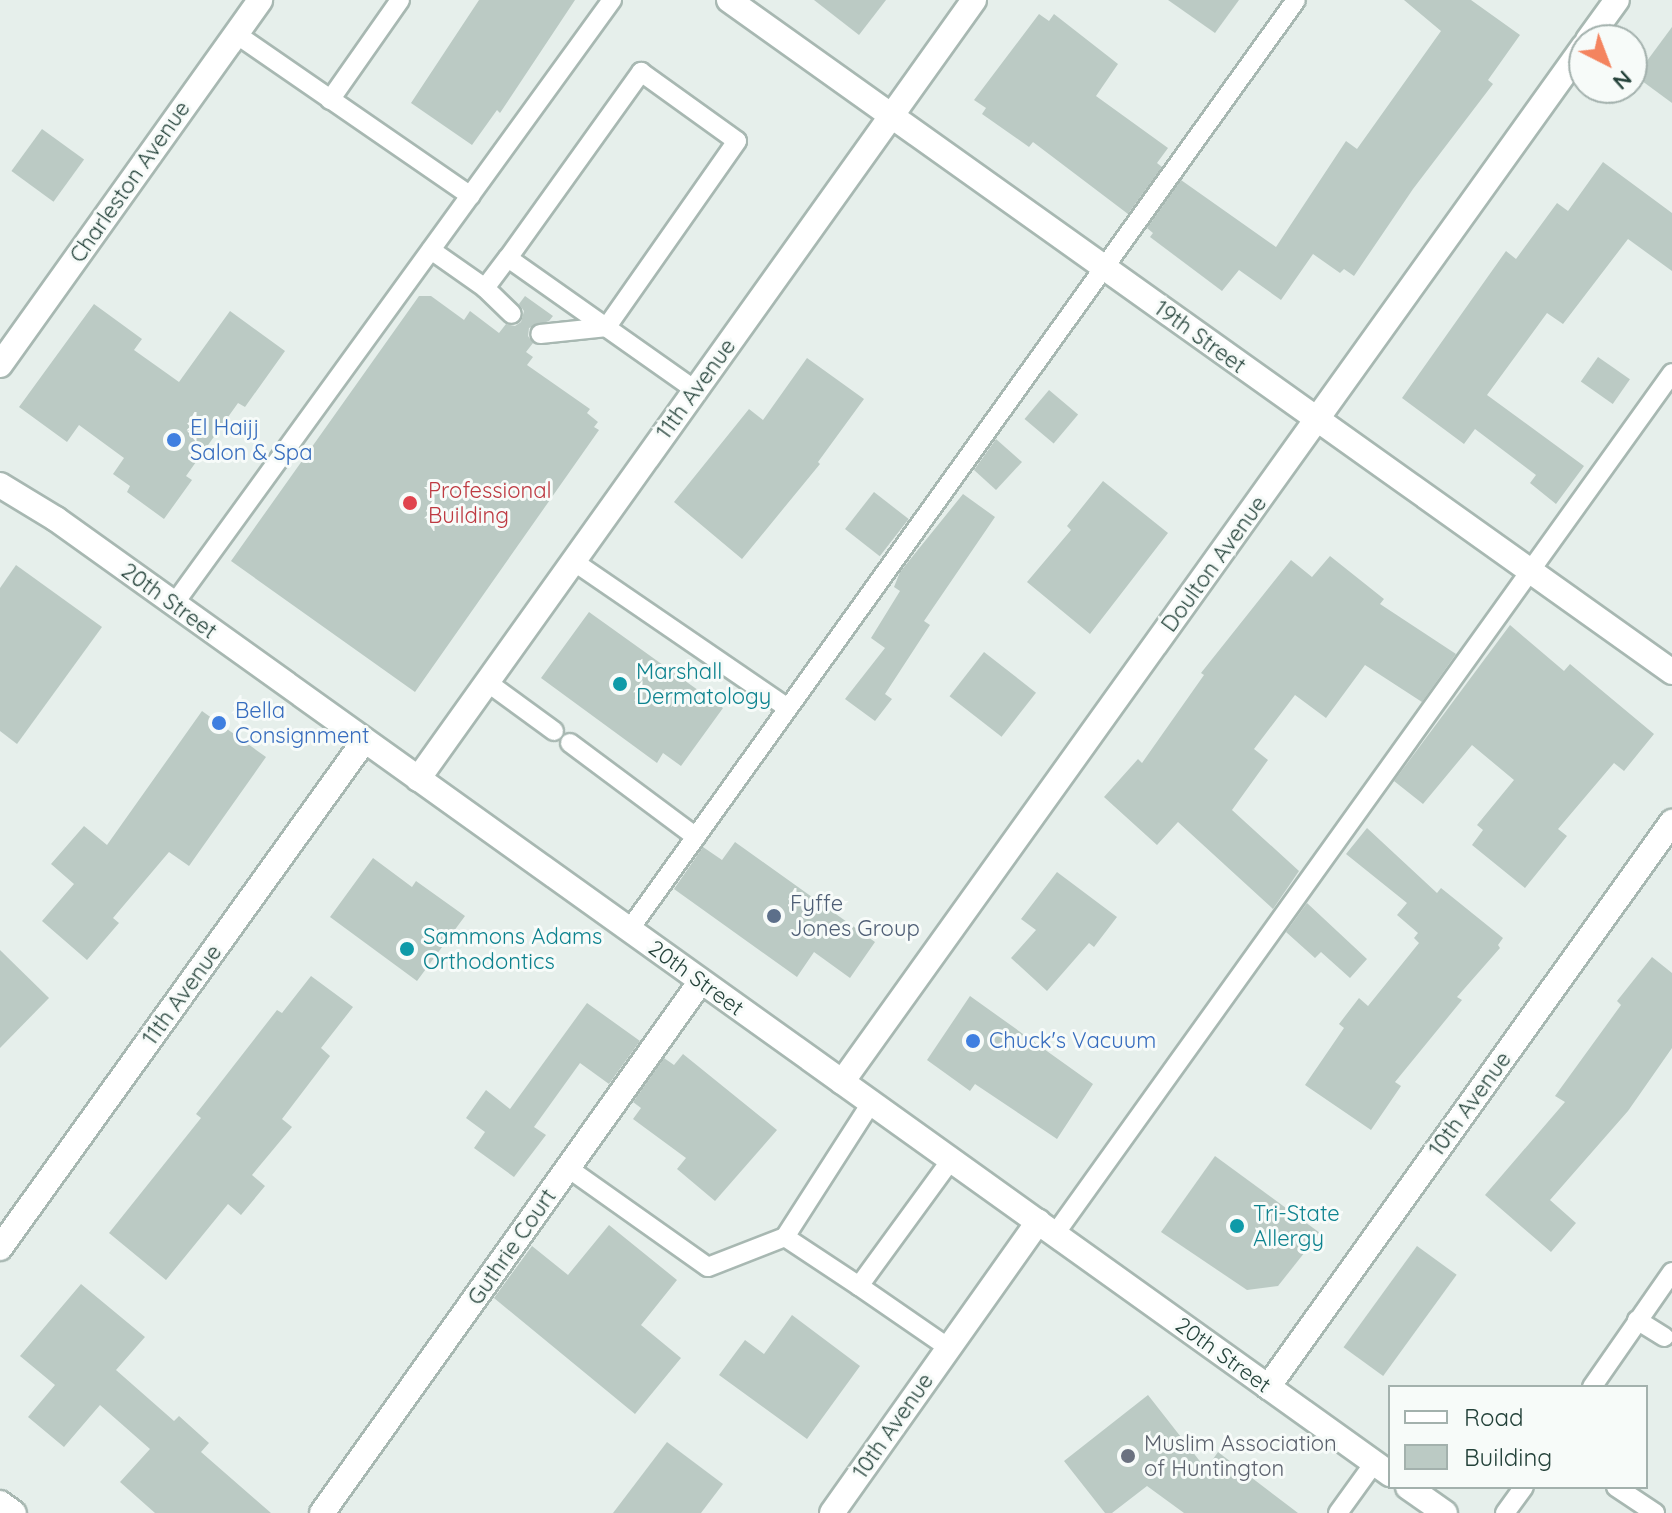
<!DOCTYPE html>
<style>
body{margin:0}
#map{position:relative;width:1672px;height:1513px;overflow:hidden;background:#e6efeb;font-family:Quicksand,sans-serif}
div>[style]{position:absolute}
.building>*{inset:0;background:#bbcac4;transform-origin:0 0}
.roads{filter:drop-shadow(2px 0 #a8b8b2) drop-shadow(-2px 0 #a8b8b2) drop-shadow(0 2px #a8b8b2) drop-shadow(0 -2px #a8b8b2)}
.lane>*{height:18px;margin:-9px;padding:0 9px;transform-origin:9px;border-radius:9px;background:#fff}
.street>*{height:24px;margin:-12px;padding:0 12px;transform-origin:12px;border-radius:12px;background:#fff}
.secondary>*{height:24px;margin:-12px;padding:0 12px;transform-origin:12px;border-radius:12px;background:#fff}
.dots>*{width:22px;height:22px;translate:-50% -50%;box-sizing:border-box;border:4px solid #f7fbf9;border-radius:50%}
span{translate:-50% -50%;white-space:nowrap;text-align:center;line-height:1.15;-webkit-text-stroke:6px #f7fbf9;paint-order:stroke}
.street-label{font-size:22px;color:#24423a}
.shop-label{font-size:22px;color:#366cbe}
.left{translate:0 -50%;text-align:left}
.health-label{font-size:22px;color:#be3a42}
.culture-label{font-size:22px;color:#0d838f}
.service-label{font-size:22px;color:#4e5e75}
.worship-label{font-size:22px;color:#5b616d}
.legend{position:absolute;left:1388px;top:1385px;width:260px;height:104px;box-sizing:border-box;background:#f7fbf9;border:2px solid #a3b1ad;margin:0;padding:10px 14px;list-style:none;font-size:24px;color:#24423a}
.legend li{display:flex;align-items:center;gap:16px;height:40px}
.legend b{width:40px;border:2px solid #a3b1ad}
.north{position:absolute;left:1568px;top:24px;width:80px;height:80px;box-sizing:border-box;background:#f7fbf9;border:2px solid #a3b1ad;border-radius:50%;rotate:138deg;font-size:22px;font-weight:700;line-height:32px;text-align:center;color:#24423a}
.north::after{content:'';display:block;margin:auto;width:28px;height:36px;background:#f4845f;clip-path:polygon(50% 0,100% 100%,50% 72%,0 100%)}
</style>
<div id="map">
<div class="building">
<div style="clip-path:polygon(479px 0,575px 0,500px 113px,497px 110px,472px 145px,411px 103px)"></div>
<div style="clip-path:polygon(814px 0,886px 0,859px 35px)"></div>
<div style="clip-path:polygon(1168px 0,1239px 0,1215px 33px)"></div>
<div style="clip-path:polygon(1404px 0,1471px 0,1520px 35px,1488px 80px,1493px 84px,1413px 189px,1354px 276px,1344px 269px,1340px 273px,1313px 254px,1281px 300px,1239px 270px,1222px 291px,1150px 237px,1153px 233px,1147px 228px,1181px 180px,1276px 247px,1346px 141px,1357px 149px,1441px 31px)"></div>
<div style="clip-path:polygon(1039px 14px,1049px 21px,1054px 14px,1118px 64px,1096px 96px,1168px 148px,1157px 163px,1162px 167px,1128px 214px,1033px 142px,1029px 147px,982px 114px,986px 108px,974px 100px)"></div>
<div style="clip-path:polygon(1672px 27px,1672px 103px,1638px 78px,1638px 73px)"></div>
<div style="left:42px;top:129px;width:52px;height:52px;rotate:36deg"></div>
<div style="clip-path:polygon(1603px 162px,1672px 213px,1672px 271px,1628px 239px,1563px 324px,1547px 313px,1487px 395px,1584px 466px,1556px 504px,1530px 483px,1536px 475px,1475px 429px,1464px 444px,1402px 398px,1506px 251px,1516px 259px,1557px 203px,1568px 211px)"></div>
<div style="clip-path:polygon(419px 296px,431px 296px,464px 320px,470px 311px,499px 333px,506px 324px,515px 326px,521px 322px,524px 311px,519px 304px,525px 296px,553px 316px,549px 321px,529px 328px,528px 336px,533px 343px,526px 352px,533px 357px,527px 365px,590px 409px,587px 413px,598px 422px,594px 427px,599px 430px,415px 692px,231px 561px)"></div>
<div style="clip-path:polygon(94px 304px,142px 339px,134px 350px,179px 382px,230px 311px,285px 351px,245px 407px,238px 403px,186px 476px,192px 480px,164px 519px,127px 492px,130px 486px,113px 474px,124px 458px,79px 425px,67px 442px,19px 407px)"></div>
<div style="left:1598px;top:357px;width:39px;height:30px;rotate:35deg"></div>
<div style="clip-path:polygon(807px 358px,864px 399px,818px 462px,820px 464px,742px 559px,674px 502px,749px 409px,763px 420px)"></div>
<div style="left:1049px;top:390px;width:38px;height:38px;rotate:40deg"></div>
<div style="clip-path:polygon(996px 439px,1022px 462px,996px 490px,974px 470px)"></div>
<div style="clip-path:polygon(1103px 481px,1168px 533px,1090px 634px,1027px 582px,1071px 530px,1067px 526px)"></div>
<div style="left:874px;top:492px;width:44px;height:47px;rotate:38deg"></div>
<div style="clip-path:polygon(963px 494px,995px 517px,924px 621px,930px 625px,885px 694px,892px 699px,875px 721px,845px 699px,885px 648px,871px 638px,900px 591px,894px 587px,900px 572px)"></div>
<div style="clip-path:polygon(1330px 556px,1384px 599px,1380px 604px,1456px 654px,1422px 702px,1365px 665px,1326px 718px,1295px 695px,1254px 749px,1268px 760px,1232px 810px,1299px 871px,1273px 909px,1178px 822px,1157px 845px,1104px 797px,1138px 759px,1142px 763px,1204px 675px,1201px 673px,1291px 560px,1312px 577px)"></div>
<div style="clip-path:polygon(16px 565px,102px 627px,17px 744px,0 731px,0 588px)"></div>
<div style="clip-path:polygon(589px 612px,723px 708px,681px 766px,663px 753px,657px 763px,541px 678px)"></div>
<div style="clip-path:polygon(1510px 625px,1564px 671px,1570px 664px,1654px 734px,1624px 771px,1614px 763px,1558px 829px,1567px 836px,1525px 888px,1472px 845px,1483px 830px,1477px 825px,1514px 780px,1472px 745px,1423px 804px,1394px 781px)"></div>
<div style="left:984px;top:652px;width:66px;height:56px;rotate:38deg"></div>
<div style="clip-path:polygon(202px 711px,266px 757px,189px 866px,169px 852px,113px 918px,119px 923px,87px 960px,42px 921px,74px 884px,51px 864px,84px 826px,107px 845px)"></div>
<div style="clip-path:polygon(1367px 828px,1437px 893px,1441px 888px,1503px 938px,1498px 945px,1500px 948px,1457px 997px,1462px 1000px,1395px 1082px,1401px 1086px,1371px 1130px,1305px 1085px,1344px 1028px,1339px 1024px,1359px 998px,1368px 1006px,1419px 943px,1414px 938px,1418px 933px,1397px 915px,1407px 903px,1346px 854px)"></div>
<div style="clip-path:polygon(735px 842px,875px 942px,850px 978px,814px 952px,797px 977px,674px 889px,703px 847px,722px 860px)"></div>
<div style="clip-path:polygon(373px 858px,412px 887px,416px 881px,465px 916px,417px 981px,330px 917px)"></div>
<div style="clip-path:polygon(1057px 872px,1117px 917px,1094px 947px,1089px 943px,1047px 991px,1011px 958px,1036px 930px,1021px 919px)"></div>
<div style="clip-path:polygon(1307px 903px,1367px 959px,1350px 978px,1321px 952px,1315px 958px,1286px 932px)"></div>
<div style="clip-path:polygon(0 950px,49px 998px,0 1048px)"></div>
<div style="clip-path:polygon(1652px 957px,1672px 973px,1672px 1048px,1628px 1111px,1550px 1200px,1576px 1223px,1551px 1252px,1485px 1195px,1565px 1102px,1555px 1096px,1621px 1005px,1617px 1001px)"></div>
<div style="clip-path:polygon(311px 976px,353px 1007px,321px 1048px,330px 1056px,282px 1119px,292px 1127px,252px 1175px,265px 1186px,241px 1215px,228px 1204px,166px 1280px,109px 1233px,201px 1118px,196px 1114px,277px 1010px,282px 1013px)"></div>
<div style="clip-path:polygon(970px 996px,1093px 1084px,1057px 1139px,975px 1084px,970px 1091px,927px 1060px)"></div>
<div style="clip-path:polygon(587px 1003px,640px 1041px,609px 1084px,580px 1063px,534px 1127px,546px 1135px,514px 1177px,474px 1148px,485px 1132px,466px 1118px,486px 1090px,510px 1109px)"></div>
<div style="clip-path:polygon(683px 1054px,777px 1130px,715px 1201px,677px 1169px,686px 1158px,633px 1119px,641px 1108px,633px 1102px,664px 1058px,674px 1065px)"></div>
<div style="clip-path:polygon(1215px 1156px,1320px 1233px,1278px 1286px,1247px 1290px,1161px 1232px)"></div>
<div style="clip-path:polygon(609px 1225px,677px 1280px,641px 1325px,681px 1358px,635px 1414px,494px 1298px,532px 1246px,568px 1275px)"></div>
<div style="left:1417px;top:1246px;width:49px;height:125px;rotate:36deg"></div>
<div style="clip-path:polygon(81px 1284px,145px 1337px,116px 1370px,174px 1421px,179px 1416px,209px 1443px,201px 1452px,271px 1513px,155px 1513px,120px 1482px,150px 1449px,100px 1405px,64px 1447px,28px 1417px,55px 1385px,20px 1356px)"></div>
<div style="clip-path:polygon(792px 1315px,860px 1366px,807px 1439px,719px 1375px,745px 1340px,764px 1354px)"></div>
<div style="clip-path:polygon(1148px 1395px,1206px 1469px,1218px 1452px,1298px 1513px,1184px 1513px,1147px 1486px,1112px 1513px,1105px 1513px,1064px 1461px)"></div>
<div style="clip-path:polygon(667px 1442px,723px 1484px,701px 1513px,613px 1513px)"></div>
</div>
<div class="roads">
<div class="lane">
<div style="left:236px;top:34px;width:285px;rotate:34.6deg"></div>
<div style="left:330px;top:100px;width:122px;rotate:-55deg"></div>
<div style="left:431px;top:250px;width:66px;rotate:35.1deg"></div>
<div style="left:485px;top:288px;width:38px;rotate:-53deg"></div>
<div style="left:508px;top:258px;width:229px;rotate:35.2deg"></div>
<div style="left:508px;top:258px;width:229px;rotate:-54.4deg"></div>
<div style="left:641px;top:72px;width:118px;rotate:35.7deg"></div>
<div style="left:737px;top:141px;width:227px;rotate:125deg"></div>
<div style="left:607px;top:327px;width:67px;rotate:174deg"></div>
<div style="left:485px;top:288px;width:37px;rotate:44deg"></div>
<div style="left:573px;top:561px;width:260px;rotate:34.4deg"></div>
<div style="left:174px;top:604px;width:746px;rotate:-54.05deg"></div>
<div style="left:487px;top:682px;width:83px;rotate:36.2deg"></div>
<div style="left:570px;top:743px;width:157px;rotate:36.7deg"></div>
<div style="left:629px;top:930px;width:1144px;rotate:-54.35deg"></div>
<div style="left:871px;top:1103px;width:159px;rotate:122.7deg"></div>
<div style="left:785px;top:1237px;width:89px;rotate:33.5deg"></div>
<div style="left:859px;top:1286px;width:155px;rotate:-53.9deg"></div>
<div style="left:568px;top:1168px;width:171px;rotate:35.3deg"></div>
<div style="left:708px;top:1267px;width:83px;rotate:-21.3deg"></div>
<div style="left:1055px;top:1234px;width:1059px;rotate:-54.37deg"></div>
<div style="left:859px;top:1286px;width:109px;rotate:34.6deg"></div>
<div style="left:1637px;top:1320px;width:32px;rotate:32deg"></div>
<div style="left:1592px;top:1387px;width:140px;rotate:-55.2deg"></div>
<div style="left:1616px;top:1487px;width:47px;rotate:33.7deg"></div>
<div style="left:1338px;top:1513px;width:62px;rotate:-54.2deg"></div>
<div style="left:1505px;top:1513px;width:32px;rotate:-54deg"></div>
</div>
<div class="street">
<div style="left:729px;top:0;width:1158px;rotate:35.47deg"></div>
<div style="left:1588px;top:40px;width:49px;rotate:-54.1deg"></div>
<div style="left:0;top:365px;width:448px;rotate:-54.5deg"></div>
<div style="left:418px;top:779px;width:957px;rotate:-54.48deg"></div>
<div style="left:842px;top:1082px;width:1274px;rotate:-54.39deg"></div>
<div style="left:0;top:1248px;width:624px;rotate:-54.32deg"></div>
<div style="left:1268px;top:1387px;width:695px;rotate:-54.43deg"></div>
<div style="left:0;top:1503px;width:17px;rotate:36deg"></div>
<div style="left:322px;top:1513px;width:653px;rotate:-54.53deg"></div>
<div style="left:832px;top:1513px;width:357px;rotate:-54.7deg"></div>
</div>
<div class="secondary">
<div style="left:0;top:485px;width:66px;rotate:31.3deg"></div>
<div style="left:56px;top:519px;width:1641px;rotate:35.6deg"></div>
<div style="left:1408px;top:1487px;width:45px;rotate:35.1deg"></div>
</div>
</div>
<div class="dots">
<div style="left:174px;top:440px;background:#3f7fe0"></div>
<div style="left:410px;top:503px;background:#e0444e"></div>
<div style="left:620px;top:684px;background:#0f9aa8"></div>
<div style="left:219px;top:723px;background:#3f7fe0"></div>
<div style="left:774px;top:916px;background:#5c6f8a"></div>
<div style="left:407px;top:949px;background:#0f9aa8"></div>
<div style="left:973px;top:1041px;background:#3f7fe0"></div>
<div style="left:1237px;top:1226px;background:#0f9aa8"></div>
<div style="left:1128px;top:1456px;background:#6b7280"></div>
</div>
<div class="street-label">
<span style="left:130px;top:182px;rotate:-55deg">Charleston Avenue</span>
<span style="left:1200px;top:337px;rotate:36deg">19th Street</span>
<span style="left:696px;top:389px;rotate:-54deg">11th Avenue</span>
<span style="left:1214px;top:564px;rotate:-54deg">Doulton Avenue</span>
<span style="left:169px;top:601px;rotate:36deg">20th Street</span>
<span style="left:696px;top:978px;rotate:36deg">20th Street</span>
<span style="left:182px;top:995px;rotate:-54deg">11th Avenue</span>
<span style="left:1470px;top:1104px;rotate:-54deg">10th Avenue</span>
<span style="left:512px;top:1247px;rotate:-55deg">Guthrie Court</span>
<span style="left:1223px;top:1355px;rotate:36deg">20th Street</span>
<span style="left:893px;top:1426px;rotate:-55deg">10th Avenue</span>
</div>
<div class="shop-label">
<span class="left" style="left:190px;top:440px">El Haijj<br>Salon &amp; Spa</span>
<span class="left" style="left:235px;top:723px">Bella<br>Consignment</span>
<span class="left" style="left:989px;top:1041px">Chuck's Vacuum</span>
</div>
<div class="health-label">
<span class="left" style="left:428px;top:503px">Professional<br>Building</span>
</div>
<div class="culture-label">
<span class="left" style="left:636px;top:684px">Marshall<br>Dermatology</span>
<span class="left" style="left:423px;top:949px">Sammons Adams<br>Orthodontics</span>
<span class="left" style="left:1253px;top:1226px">Tri-State<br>Allergy</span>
</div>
<div class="service-label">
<span class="left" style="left:790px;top:916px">Fyffe<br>Jones Group</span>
</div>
<div class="worship-label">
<span class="left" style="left:1144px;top:1456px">Muslim Association<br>of Huntington</span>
</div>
<ul class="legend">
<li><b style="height:10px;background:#fff"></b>Road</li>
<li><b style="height:22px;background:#bbcac4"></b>Building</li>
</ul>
<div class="north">N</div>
</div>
